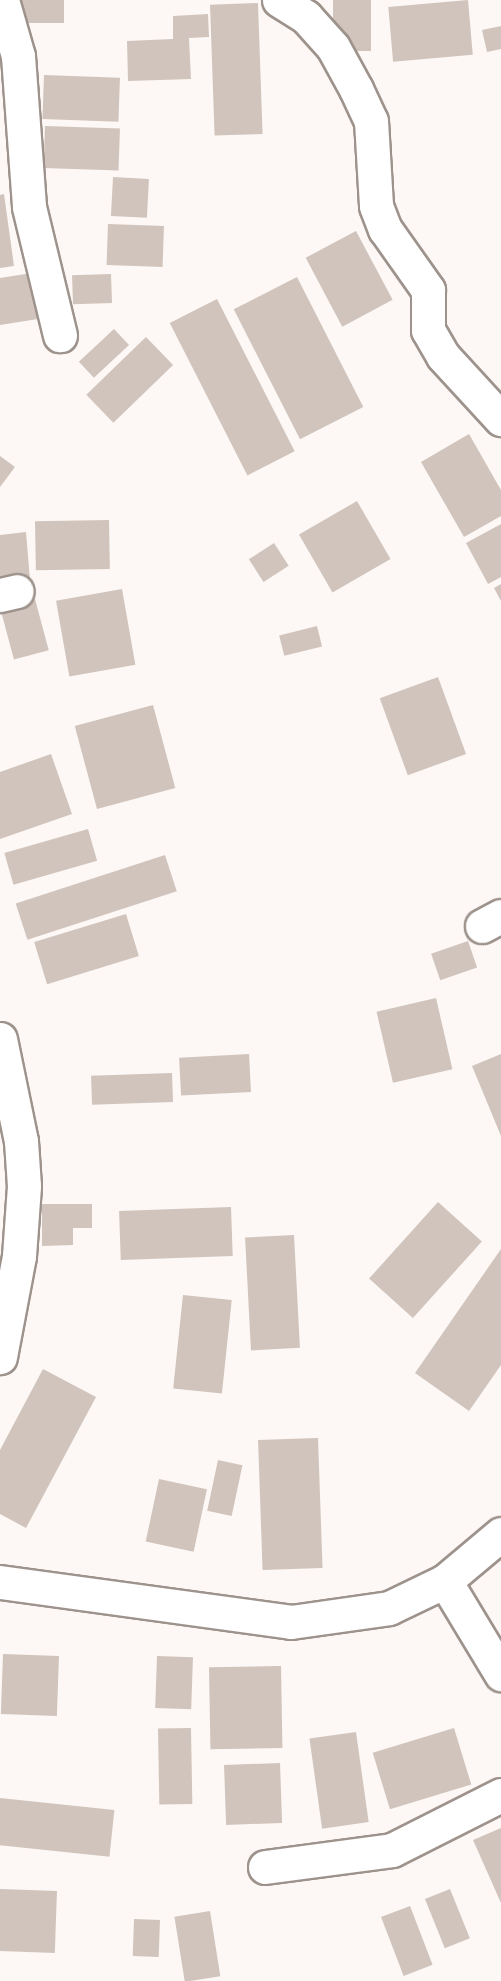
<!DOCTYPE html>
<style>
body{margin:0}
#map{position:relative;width:501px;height:1981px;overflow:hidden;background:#fdf8f5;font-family:"IBM Plex Serif",serif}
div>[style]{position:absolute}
.building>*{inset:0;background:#d0c4bd;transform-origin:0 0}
.roads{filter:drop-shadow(2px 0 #9e938c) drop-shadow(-2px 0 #9e938c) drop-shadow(0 2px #9e938c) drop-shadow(0 -2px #9e938c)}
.street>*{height:33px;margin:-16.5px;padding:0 16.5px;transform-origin:16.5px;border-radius:16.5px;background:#fff}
span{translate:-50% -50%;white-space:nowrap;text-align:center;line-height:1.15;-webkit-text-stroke:6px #fdf8f5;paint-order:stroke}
</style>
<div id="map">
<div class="building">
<div style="left:19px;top:0;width:45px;height:23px"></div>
<div style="left:333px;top:0;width:38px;height:51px"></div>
<div style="left:468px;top:0;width:55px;height:80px;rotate:85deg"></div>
<div style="left:258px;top:3px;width:131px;height:48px;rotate:88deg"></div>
<div style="clip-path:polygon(208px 14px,209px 37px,189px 38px,191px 79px,128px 81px,127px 41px,173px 39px,173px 16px)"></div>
<div style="clip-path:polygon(501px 26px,501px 49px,487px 52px,482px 30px)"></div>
<div style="left:44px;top:75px;width:76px;height:44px;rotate:2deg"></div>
<div style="left:45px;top:126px;width:75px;height:42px;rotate:2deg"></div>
<div style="left:113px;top:177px;width:36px;height:39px;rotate:3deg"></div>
<div style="clip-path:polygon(4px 194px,14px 266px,0 268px,0 195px)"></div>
<div style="left:108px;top:224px;width:56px;height:41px;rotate:2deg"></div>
<div style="left:356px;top:231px;width:78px;height:57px;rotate:62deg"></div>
<div style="clip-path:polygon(32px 273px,38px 319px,0 325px,0 278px)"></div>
<div style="left:111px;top:274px;width:29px;height:39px;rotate:88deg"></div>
<div style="left:297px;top:277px;width:146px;height:71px;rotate:63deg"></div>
<div style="left:217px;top:299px;width:171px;height:53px;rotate:63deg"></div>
<div style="left:114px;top:329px;width:22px;height:48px;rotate:47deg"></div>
<div style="left:146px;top:337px;width:39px;height:83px;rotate:46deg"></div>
<div style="clip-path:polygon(469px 434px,501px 490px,501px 516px,464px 537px,421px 462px)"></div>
<div style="clip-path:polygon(0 456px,15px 467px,0 487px)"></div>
<div style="left:357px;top:501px;width:67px;height:67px;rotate:60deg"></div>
<div style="left:109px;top:520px;width:49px;height:74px;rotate:89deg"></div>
<div style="clip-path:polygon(501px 524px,501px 577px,488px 584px,466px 543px)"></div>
<div style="clip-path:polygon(26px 532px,30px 580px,0 582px,0 535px)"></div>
<div style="left:274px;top:543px;width:27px;height:30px;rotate:57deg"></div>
<div style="clip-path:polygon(501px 584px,501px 601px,494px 588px)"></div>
<div style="left:122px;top:589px;width:77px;height:67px;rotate:80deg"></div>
<div style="left:35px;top:599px;width:53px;height:36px;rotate:75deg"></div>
<div style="left:317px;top:626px;width:21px;height:39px;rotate:76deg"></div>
<div style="left:438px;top:677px;width:82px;height:62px;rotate:70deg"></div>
<div style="left:153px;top:705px;width:86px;height:81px;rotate:75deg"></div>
<div style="clip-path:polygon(51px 754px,72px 814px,0 839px,0 772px)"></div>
<div style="left:88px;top:829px;width:33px;height:87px;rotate:74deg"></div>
<div style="left:165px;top:855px;width:38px;height:157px;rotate:72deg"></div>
<div style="left:126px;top:914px;width:44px;height:96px;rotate:73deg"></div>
<div style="left:468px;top:941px;width:28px;height:39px;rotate:71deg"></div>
<div style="left:436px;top:998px;width:73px;height:61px;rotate:77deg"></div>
<div style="left:249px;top:1054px;width:38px;height:70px;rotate:87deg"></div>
<div style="clip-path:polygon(501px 1054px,501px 1136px,472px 1066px)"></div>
<div style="left:172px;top:1073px;width:29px;height:81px;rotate:88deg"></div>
<div style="left:438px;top:1202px;width:59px;height:103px;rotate:42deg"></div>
<div style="clip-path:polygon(42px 1204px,92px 1204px,92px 1228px,73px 1228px,73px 1245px,42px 1246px)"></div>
<div style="left:231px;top:1207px;width:49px;height:112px;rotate:88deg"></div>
<div style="left:294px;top:1235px;width:113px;height:49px;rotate:87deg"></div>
<div style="clip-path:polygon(501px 1249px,501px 1365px,469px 1411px,415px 1373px)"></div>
<div style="left:183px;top:1295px;width:49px;height:94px;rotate:6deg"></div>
<div style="clip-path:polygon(43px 1369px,96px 1397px,26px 1528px,0 1514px,0 1450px)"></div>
<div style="left:318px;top:1438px;width:130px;height:60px;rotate:88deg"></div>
<div style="left:218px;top:1460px;width:25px;height:52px;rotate:12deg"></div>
<div style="left:159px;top:1479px;width:49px;height:64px;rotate:12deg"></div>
<div style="left:3px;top:1654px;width:56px;height:60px;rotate:2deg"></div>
<div style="left:157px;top:1656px;width:36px;height:52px;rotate:2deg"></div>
<div style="left:281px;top:1666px;width:82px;height:72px;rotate:89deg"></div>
<div style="left:191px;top:1728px;width:76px;height:33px;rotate:89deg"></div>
<div style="left:454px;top:1728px;width:59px;height:85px;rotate:73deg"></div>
<div style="left:356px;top:1732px;width:91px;height:47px;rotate:82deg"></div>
<div style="left:280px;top:1763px;width:60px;height:56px;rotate:88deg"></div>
<div style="left:0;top:1798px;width:115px;height:47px;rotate:6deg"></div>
<div style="clip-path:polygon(501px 1828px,501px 1903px,473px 1840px)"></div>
<div style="left:0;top:1889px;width:57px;height:62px;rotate:2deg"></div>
<div style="left:450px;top:1889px;width:53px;height:27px;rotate:68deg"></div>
<div style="left:410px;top:1906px;width:63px;height:31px;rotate:69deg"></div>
<div style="left:210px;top:1911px;width:66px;height:36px;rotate:81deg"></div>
<div style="left:134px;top:1919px;width:26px;height:37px;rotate:2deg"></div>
</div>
<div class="roads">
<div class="street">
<div style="left:2px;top:0;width:58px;rotate:74.1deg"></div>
<div style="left:18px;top:56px;width:151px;rotate:85.8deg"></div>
<div style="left:29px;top:207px;width:132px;rotate:76.4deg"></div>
<div style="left:279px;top:0;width:32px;rotate:32deg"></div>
<div style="left:306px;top:17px;width:40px;rotate:48deg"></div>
<div style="left:333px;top:47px;width:48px;rotate:61.3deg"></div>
<div style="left:356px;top:89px;width:35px;rotate:65deg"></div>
<div style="left:371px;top:121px;width:85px;rotate:86.6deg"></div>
<div style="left:376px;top:206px;width:25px;rotate:69deg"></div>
<div style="left:385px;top:229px;width:75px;rotate:54.8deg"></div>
<div style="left:428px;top:290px;width:40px;rotate:90deg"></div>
<div style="left:428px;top:330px;width:30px;rotate:60deg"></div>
<div style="left:443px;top:356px;width:86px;rotate:47.4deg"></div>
<div style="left:0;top:595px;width:17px;rotate:-13deg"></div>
<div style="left:482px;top:926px;width:21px;rotate:-28deg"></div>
<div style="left:0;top:1039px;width:104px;rotate:78.4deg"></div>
<div style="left:21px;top:1141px;width:45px;rotate:86.2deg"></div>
<div style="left:24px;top:1186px;width:70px;rotate:94.1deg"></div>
<div style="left:19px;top:1256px;width:103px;rotate:100.7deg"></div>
<div style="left:445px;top:1581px;width:109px;rotate:58.9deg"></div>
<div style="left:0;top:1582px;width:294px;rotate:7.8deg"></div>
<div style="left:291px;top:1622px;width:99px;rotate:-8.1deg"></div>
<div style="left:389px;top:1608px;width:62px;rotate:-25.7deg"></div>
<div style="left:445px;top:1581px;width:73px;rotate:-40deg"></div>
<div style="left:265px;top:1867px;width:128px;rotate:-7.6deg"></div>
<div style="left:392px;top:1850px;width:122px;rotate:-26.8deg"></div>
</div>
</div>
</div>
